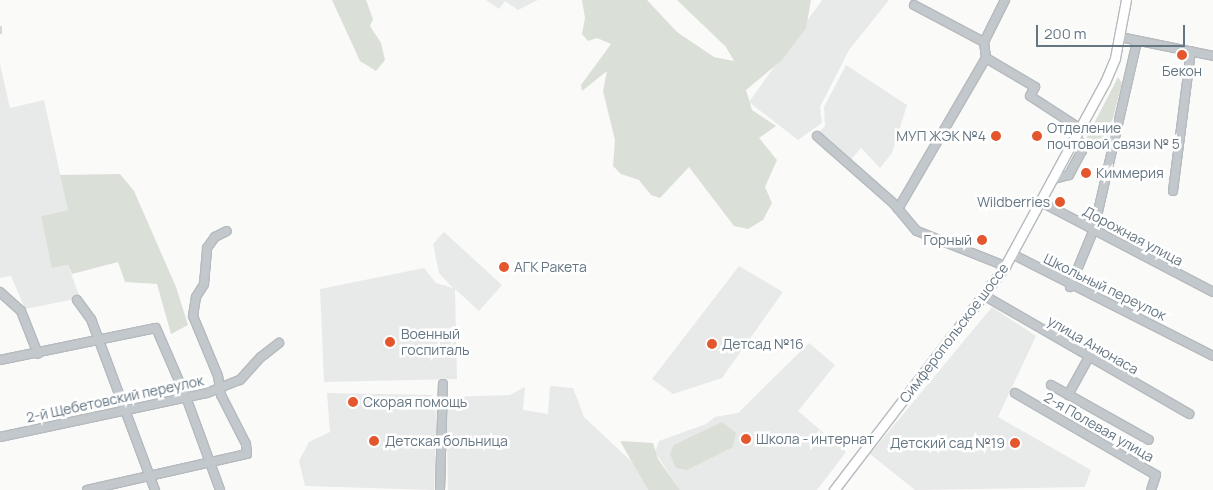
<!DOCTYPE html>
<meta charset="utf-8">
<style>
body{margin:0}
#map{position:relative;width:1213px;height:490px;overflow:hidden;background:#fafaf8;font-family:Manrope,sans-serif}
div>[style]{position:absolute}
.built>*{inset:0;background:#e8e9e9}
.green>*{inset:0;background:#dadfd7}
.minor-tunnel>*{height:8px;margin-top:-4px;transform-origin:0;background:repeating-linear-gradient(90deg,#d5d9db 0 8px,transparent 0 12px)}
.roads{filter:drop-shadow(1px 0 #b5babe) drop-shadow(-1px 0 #b5babe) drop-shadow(0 1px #b5babe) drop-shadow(0 -1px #b5babe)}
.minor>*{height:8px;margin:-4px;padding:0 4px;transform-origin:4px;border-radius:4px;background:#c3c8cc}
.major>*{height:9px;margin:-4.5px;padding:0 4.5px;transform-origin:4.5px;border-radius:4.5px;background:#fff}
.dots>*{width:14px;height:14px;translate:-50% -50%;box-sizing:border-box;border:2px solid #fff;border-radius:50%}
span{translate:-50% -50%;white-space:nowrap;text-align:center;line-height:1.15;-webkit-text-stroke:5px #fff;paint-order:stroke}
.poi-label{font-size:14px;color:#657683}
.left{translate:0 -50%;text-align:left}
.right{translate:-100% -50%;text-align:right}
.street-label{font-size:14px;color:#657683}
.scale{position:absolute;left:1036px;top:25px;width:149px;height:22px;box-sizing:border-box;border:2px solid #657683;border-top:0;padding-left:6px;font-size:15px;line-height:18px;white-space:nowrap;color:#657683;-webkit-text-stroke:4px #fff;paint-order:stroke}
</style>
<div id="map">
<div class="built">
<div style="clip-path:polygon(486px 0,538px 0,518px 10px,505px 1px,499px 9px)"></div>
<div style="clip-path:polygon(822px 0,889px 0,849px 50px,820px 107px,822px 123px,798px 140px,749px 102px)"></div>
<div style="clip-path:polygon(0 64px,10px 108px,44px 100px,68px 210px,41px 216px,53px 268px,68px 265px,80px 298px,25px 309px,11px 276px,0 278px)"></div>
<div style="clip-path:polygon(846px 65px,907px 105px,892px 153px,880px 168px,861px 148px,849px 162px,819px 132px,825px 126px,824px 107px)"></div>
<div style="clip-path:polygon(444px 232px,502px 285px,479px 311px,455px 289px,457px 379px,324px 382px,320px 289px,424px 268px,436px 283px,453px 288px,439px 273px,433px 244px)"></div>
<div style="clip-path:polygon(739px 266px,783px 292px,722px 378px,673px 394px,652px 379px)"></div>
<div style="clip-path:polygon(992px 307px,1036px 336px,998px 417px,1091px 470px,1085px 487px,915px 490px,870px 454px)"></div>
<div style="clip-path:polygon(809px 343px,835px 365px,798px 411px,846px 452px,817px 490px,680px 490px,655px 452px,659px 441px,706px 424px,715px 417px,738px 413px)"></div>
<div style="clip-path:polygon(550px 386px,573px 388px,584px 417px,632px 462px,648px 490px,448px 490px,446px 397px,510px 395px,525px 387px,523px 410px,548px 414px)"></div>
<div style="clip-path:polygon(327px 393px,432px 395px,437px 405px,434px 490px,305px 486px,299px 461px,309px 442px,330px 432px)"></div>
</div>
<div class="green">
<div style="clip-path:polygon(332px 0,366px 0,373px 19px,370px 26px,381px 43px,385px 60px,376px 71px,360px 61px)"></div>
<div style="clip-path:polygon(582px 0,647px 0,677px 32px,714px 57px,734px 61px,726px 47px,677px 0,811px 0,806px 28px,782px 60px,746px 90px,752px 110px,776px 126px,759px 138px,777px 160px,765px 187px,772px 203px,763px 220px,748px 229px,734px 226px,689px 167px,660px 198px,651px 195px,639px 180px,621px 174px,613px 166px,615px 140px,603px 91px,607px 71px,582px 91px,581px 85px,611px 44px,597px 38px,588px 41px,582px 34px,585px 18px)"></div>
<div style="clip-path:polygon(1118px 77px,1122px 83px,1105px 149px,1086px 139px)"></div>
<div style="clip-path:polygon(120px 174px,134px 191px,176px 287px,188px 325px,171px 334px,157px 284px,125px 282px,118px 262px,72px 274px,68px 265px,52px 268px,41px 216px,68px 210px,60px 175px)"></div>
<div style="clip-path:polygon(722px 422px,736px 433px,733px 447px,687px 470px,676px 468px,670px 454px,674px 445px)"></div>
<div style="clip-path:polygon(620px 441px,653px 443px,658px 459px,680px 490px,648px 490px)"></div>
</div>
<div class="minor-tunnel">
<div style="left:0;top:30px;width:2px"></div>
</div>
<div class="roads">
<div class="minor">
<div style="left:914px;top:5px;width:79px;rotate:27.9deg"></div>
<div style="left:1120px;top:37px;width:95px;rotate:11.5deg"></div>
<div style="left:984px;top:42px;width:47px;rotate:-63.4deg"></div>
<div style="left:986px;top:58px;width:57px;rotate:30.6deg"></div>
<div style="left:1035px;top:87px;width:10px;rotate:119deg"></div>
<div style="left:1030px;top:96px;width:59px;rotate:33.1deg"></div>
<div style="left:817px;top:136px;width:103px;rotate:41.4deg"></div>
<div style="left:894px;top:204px;width:35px;rotate:50deg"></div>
<div style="left:917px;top:231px;width:95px;rotate:21.7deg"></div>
<div style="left:1053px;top:179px;width:16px;rotate:-14deg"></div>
<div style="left:1069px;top:175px;width:27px;rotate:-62deg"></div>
<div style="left:1082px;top:151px;width:9px;rotate:-103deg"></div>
<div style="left:1080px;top:142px;width:7px;rotate:-153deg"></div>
<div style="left:1173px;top:191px;width:141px;rotate:-82.7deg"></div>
<div style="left:1041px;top:202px;width:194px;rotate:27.6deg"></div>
<div style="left:898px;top:209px;width:175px;rotate:-59.8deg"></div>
<div style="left:986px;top:58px;width:16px;rotate:-97deg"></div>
<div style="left:1012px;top:254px;width:225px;rotate:26.9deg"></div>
<div style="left:1070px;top:287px;width:63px;rotate:-67.5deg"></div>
<div style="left:1094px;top:229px;width:193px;rotate:-77.1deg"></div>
<div style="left:0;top:292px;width:28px;rotate:42deg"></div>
<div style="left:21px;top:311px;width:46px;rotate:68.4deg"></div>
<div style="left:985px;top:296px;width:236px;rotate:30deg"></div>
<div style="left:77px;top:300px;width:24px;rotate:54deg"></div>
<div style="left:91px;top:319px;width:183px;rotate:69.5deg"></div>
<div style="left:0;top:360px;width:159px;rotate:-11.6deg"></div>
<div style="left:156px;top:328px;width:75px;rotate:66.5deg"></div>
<div style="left:186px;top:397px;width:99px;rotate:69.9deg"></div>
<div style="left:1051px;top:385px;width:112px;rotate:29.3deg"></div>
<div style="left:1015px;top:393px;width:163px;rotate:30.2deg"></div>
<div style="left:1156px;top:475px;width:16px;rotate:108deg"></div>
<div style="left:1068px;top:395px;width:43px;rotate:-61.1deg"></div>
<div style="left:0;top:437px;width:212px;rotate:-12deg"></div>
<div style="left:207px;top:393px;width:35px;rotate:-22deg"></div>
<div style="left:240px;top:380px;width:31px;rotate:-48deg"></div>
<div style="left:261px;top:357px;width:23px;rotate:-38deg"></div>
<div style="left:87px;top:490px;width:164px;rotate:-12.7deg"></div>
<div style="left:247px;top:454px;width:10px;rotate:-96deg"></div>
<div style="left:246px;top:444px;width:55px;rotate:-117deg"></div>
<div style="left:221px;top:395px;width:19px;rotate:-99deg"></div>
<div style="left:218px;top:376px;width:65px;rotate:-112.6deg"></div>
<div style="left:193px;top:316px;width:19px;rotate:-81deg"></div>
<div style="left:196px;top:297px;width:15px;rotate:-58deg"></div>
<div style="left:204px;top:284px;width:36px;rotate:-85deg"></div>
<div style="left:207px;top:248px;width:14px;rotate:-54deg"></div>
<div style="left:215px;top:237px;width:13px;rotate:-27deg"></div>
<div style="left:440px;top:490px;width:106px;rotate:-88.4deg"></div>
</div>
<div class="major">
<div style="left:834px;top:490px;width:282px;rotate:-52.6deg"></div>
<div style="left:1005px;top:266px;width:209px;rotate:-61.5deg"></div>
<div style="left:1105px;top:82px;width:26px;rotate:-67deg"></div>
<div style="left:1115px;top:58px;width:59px;rotate:-79.3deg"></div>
</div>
</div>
<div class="dots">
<div style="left:1182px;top:55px;background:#e4572e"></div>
<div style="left:996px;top:136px;background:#e4572e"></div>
<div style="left:1037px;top:136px;background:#e4572e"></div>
<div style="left:1086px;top:173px;background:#e4572e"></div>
<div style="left:1060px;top:202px;background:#e4572e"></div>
<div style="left:982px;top:240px;background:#e4572e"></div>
<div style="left:504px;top:267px;background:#e4572e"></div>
<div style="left:390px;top:342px;background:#e4572e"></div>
<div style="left:712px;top:344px;background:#e4572e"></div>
<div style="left:353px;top:402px;background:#e4572e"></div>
<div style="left:746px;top:439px;background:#e4572e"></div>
<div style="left:374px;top:441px;background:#e4572e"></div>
<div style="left:1015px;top:443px;background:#e4572e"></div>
</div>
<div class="poi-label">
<span style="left:1182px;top:71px">Бекон</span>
<span class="left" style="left:1047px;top:136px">Отделение<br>почтовой связи № 5</span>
<span class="right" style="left:986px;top:136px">МУП ЖЭК №4</span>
<span class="left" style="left:1096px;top:173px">Киммерия</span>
<span class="right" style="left:1050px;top:202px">Wildberries</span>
<span class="right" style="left:972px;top:240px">Горный</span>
<span class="left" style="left:514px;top:267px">АГК Ракета</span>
<span class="left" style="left:401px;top:342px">Военный<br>госпиталь</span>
<span class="left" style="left:722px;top:344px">Детсад №16</span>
<span class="left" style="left:363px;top:402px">Скорая помощь</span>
<span class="left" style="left:756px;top:439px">Школа - интернат</span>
<span class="left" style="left:385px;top:441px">Детская больница</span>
<span class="right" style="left:1005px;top:443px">Детский сад №19</span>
</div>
<div class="street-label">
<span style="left:1133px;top:236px;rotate:28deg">Дорожная улица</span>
<span style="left:1105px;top:287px;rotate:26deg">Школьный переулок</span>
<span style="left:954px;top:333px;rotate:-53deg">Симферопольское шоссе</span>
<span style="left:1093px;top:345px;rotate:30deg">улица Анюнаса</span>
<span style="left:115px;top:399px;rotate:-12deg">2-й Щебетовский переулок</span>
<span style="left:1099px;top:427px;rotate:30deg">2-я Полевая улица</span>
</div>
<div class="scale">200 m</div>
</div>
